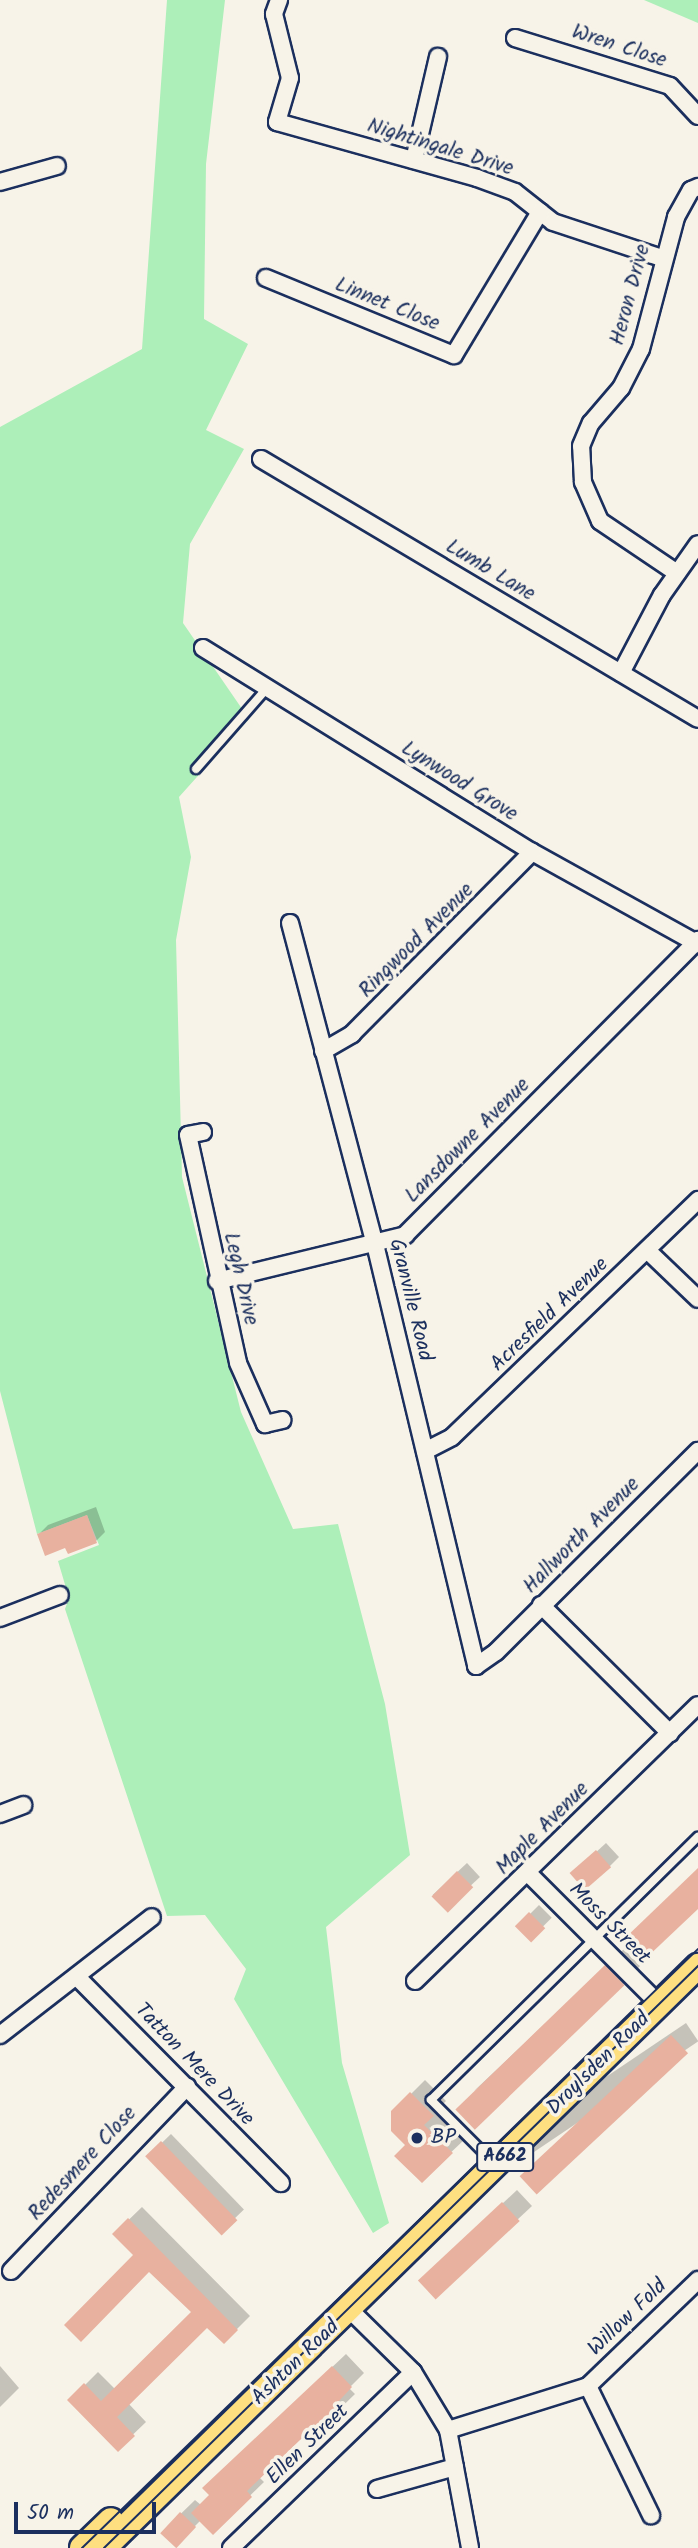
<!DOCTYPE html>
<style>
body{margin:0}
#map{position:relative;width:698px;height:2548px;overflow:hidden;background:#f7f3e8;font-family:Kalam,sans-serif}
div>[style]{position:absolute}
.green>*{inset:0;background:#adefb9}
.shadow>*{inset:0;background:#0003;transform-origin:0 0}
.building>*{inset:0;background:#e8b19f;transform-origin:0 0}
.roads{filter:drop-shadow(2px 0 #1b2f5e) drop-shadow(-2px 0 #1b2f5e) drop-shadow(0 2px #1b2f5e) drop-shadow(0 -2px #1b2f5e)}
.lane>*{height:8px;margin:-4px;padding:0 4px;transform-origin:4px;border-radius:4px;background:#f7f3e8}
.street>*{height:16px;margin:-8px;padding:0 8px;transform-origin:8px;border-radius:8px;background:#f7f3e8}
.primary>*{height:24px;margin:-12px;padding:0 12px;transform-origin:12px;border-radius:12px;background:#fedf80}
.tram>*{height:2px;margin:-1px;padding:0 1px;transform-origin:1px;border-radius:1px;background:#1b2f5e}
.dots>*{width:19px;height:19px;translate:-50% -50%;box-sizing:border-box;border:4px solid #f7f3e8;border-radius:50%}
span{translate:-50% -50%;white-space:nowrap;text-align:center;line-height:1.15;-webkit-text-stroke:7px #f7f3e8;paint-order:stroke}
.shield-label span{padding:2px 5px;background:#f7f3e8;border:2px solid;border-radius:5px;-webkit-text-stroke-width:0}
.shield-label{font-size:19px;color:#1b2f5e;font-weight:700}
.street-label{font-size:21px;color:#1b2f5e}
.poi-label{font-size:21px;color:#1b2f5e}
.left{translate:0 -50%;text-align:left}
.scale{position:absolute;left:14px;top:2502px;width:142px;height:32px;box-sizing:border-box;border:4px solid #1b2f5e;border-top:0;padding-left:9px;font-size:21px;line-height:24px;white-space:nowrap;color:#1b2f5e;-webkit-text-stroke:5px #f7f3e8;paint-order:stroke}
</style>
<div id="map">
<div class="green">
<div style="clip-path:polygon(167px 0,225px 0,206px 164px,204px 319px,248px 344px,206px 430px,244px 449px,190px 544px,183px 623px,249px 719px,179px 797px,191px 857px,176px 940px,182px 1177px,241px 1412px,293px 1529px,338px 1524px,385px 1704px,410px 1855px,326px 1927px,342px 2063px,389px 2223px,373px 2233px,234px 1999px,246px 1969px,205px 1915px,167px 1916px,65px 1609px,69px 1598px,58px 1561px,99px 1545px,87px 1515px,37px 1534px,0 1391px,0 427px,142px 349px)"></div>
<div style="clip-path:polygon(644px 0,698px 0,698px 23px)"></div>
</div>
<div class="shadow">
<div style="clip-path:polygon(96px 1507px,105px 1532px,96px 1541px,69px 1552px,66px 1545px,39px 1534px,48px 1525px)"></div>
<div style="clip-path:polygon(606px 1843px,619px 1857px,610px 1866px,581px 1866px)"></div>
<div style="left:467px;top:1863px;width:19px;height:47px;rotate:47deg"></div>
<div style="left:539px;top:1905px;width:18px;height:30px;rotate:45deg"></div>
<div style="clip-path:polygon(624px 1949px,640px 1966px,623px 1984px,474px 2091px)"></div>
<div style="left:686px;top:2023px;width:22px;height:225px;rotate:56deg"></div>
<div style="clip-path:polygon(425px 2080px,446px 2101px,436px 2111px,465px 2139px,422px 2180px,393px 2112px)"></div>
<div style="left:171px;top:2134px;width:105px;height:32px;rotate:46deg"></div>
<div style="left:517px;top:2190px;width:22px;height:132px;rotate:47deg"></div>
<div style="clip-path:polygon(142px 2207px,250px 2316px,224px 2342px,207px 2325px,128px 2403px,146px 2422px,118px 2449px,70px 2400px,98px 2372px,115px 2389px,193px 2311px,114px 2234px)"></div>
<div style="clip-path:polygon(346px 2354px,364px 2373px,349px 2388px,355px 2394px,312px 2436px,308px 2432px,259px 2477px,264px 2482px,213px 2532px,201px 2520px,175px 2546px,162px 2532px,195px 2500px,201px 2505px,211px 2495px,218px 2475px)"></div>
<div style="clip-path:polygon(0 2366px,19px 2388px,0 2407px)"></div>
</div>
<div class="building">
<div style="clip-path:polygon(87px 1515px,97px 1543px,68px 1554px,65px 1548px,45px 1556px,37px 1534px)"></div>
<div style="left:596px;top:1850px;width:23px;height:35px;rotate:49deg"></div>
<div style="clip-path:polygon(698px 1868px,698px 1909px,643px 1961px,623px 1940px)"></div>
<div style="left:457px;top:1871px;width:23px;height:36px;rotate:45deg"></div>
<div style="left:529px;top:1912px;width:23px;height:20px;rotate:45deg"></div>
<div style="left:605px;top:1965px;width:28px;height:208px;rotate:46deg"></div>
<div style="left:671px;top:2035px;width:25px;height:207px;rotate:47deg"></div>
<div style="clip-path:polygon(410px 2092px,434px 2116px,424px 2125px,453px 2153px,422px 2183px,394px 2156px,405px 2145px,391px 2131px,391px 2111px)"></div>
<div style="left:161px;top:2141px;width:110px;height:22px;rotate:46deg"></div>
<div style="left:502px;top:2202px;width:26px;height:115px;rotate:47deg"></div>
<div style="clip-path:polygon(128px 2218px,238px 2330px,224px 2344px,207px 2328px,117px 2417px,135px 2436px,118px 2452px,67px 2400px,84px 2383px,101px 2401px,191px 2312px,149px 2272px,81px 2342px,64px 2325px,133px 2255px,112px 2234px)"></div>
<div style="clip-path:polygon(332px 2366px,352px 2387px,337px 2403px,343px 2409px,312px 2439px,308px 2434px,300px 2440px,247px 2491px,252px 2497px,213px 2535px,191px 2513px,209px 2495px,202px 2488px)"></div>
<div style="left:180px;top:2512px;width:22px;height:29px;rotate:43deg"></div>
</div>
<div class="roads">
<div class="lane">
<div style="left:196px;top:769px;width:109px;rotate:-48.7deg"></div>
<div style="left:493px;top:2162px;width:88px;rotate:-135deg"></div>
<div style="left:431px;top:2100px;width:375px;rotate:-44.6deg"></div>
</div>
<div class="street">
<div style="left:279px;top:0;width:15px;rotate:110deg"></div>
<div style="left:274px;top:14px;width:66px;rotate:76deg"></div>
<div style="left:290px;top:78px;width:46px;rotate:106.5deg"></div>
<div style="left:277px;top:122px;width:208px;rotate:15.6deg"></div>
<div style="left:477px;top:178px;width:40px;rotate:20.2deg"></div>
<div style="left:515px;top:192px;width:48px;rotate:38.3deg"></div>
<div style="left:553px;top:222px;width:115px;rotate:18.3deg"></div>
<div style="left:515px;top:38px;width:162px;rotate:17.2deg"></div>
<div style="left:670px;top:86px;width:41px;rotate:47deg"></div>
<div style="left:414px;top:160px;width:106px;rotate:-76.9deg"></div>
<div style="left:0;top:182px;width:59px;rotate:-15.7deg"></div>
<div style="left:266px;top:278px;width:203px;rotate:22.3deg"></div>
<div style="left:454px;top:355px;width:167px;rotate:-59deg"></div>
<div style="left:261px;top:459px;width:508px;rotate:30.75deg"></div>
<div style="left:677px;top:573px;width:93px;rotate:-146deg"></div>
<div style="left:600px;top:521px;width:43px;rotate:-113.6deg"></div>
<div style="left:583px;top:482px;width:36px;rotate:-93deg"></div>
<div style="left:581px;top:446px;width:25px;rotate:-67deg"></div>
<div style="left:591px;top:423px;width:46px;rotate:-49.4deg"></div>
<div style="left:621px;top:388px;width:44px;rotate:-62.9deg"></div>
<div style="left:641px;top:349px;width:137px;rotate:-75.1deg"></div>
<div style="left:676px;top:217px;width:31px;rotate:-61deg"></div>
<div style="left:691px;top:190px;width:8px;rotate:-23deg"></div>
<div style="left:203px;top:648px;width:387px;rotate:31.8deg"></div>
<div style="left:532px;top:852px;width:190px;rotate:29deg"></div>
<div style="left:621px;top:673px;width:88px;rotate:-62.3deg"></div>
<div style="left:662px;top:595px;width:62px;rotate:-54.8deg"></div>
<div style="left:290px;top:923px;width:332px;rotate:75.2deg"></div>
<div style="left:375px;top:1244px;width:434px;rotate:76.5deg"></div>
<div style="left:476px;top:1666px;width:24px;rotate:-35deg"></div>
<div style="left:496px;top:1652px;width:285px;rotate:-44.9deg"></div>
<div style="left:323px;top:1051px;width:34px;rotate:-30deg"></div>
<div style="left:352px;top:1034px;width:256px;rotate:-45.3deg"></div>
<div style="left:203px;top:1132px;width:15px;rotate:169deg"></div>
<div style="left:188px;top:1135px;width:233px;rotate:77.6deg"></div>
<div style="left:238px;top:1363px;width:67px;rotate:66.1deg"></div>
<div style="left:265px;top:1424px;width:18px;rotate:-13deg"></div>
<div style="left:648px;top:1251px;width:69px;rotate:43.8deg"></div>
<div style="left:217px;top:1281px;width:194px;rotate:-13.7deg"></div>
<div style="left:405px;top:1235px;width:416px;rotate:-45.2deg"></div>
<div style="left:425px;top:1451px;width:30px;rotate:-27deg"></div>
<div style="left:452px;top:1437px;width:342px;rotate:-43.9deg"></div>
<div style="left:541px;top:1605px;width:182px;rotate:44.8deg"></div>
<div style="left:0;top:1618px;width:64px;rotate:-21deg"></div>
<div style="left:0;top:1814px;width:25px;rotate:-21deg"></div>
<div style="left:529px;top:1874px;width:184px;rotate:45deg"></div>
<div style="left:77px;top:1977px;width:290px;rotate:45.3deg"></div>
<div style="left:415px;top:1981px;width:395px;rotate:-44.3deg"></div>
<div style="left:0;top:2035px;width:192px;rotate:-37.8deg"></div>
<div style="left:11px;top:2271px;width:255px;rotate:-46.3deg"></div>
<div style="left:351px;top:2311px;width:87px;rotate:44.5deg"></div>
<div style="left:413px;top:2372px;width:68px;rotate:58.9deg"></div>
<div style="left:448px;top:2430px;width:120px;rotate:79.4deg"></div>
<div style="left:588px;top:2386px;width:144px;rotate:64deg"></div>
<div style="left:448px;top:2430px;width:147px;rotate:-17.4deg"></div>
<div style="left:588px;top:2386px;width:153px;rotate:-43.9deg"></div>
<div style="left:377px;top:2489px;width:81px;rotate:-15.8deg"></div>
<div style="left:231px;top:2548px;width:253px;rotate:-44deg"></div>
</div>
<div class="primary">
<div style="left:82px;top:2548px;width:40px;rotate:-44deg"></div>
<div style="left:104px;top:2548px;width:832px;rotate:-44.42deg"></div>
</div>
</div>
<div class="tram">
<div style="left:82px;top:2548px;width:859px;rotate:-44.2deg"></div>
<div style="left:104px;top:2548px;width:832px;rotate:-44.42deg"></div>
</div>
<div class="dots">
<div style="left:417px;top:2138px;background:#1b2f5e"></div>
</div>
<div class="shield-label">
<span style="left:505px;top:2157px">A662</span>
</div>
<div class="street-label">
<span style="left:619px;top:47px;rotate:18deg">Wren Close</span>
<span style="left:440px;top:148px;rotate:17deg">Nightingale Drive</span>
<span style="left:631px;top:295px;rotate:-75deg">Heron Drive</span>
<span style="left:387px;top:305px;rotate:22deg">Linnet Close</span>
<span style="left:490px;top:571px;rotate:31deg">Lumb Lane</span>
<span style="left:459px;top:782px;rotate:32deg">Lynwood Grove</span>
<span style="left:417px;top:941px;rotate:-45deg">Ringwood Avenue</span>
<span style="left:468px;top:1141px;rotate:-45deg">Lansdowne Avenue</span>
<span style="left:240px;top:1279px;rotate:77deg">Legh Drive</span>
<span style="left:410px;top:1300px;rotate:76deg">Granville Road</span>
<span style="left:550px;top:1315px;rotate:-44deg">Acresfield Avenue</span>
<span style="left:582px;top:1536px;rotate:-45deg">Hallworth Avenue</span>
<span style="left:543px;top:1829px;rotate:-45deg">Maple Avenue</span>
<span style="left:609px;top:1924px;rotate:45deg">Moss Street</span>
<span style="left:599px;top:2064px;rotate:-45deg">Droylsden Road</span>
<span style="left:194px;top:2065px;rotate:46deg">Tatton Mere Drive</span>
<span style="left:83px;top:2164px;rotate:-47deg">Redesmere Close</span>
<span style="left:628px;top:2318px;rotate:-44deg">Willow Fold</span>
<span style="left:296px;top:2363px;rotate:-44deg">Ashton Road</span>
<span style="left:308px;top:2445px;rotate:-44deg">Ellen Street</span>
</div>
<div class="poi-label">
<span class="left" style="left:431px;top:2138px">BP</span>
</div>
<div class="scale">50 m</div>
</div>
